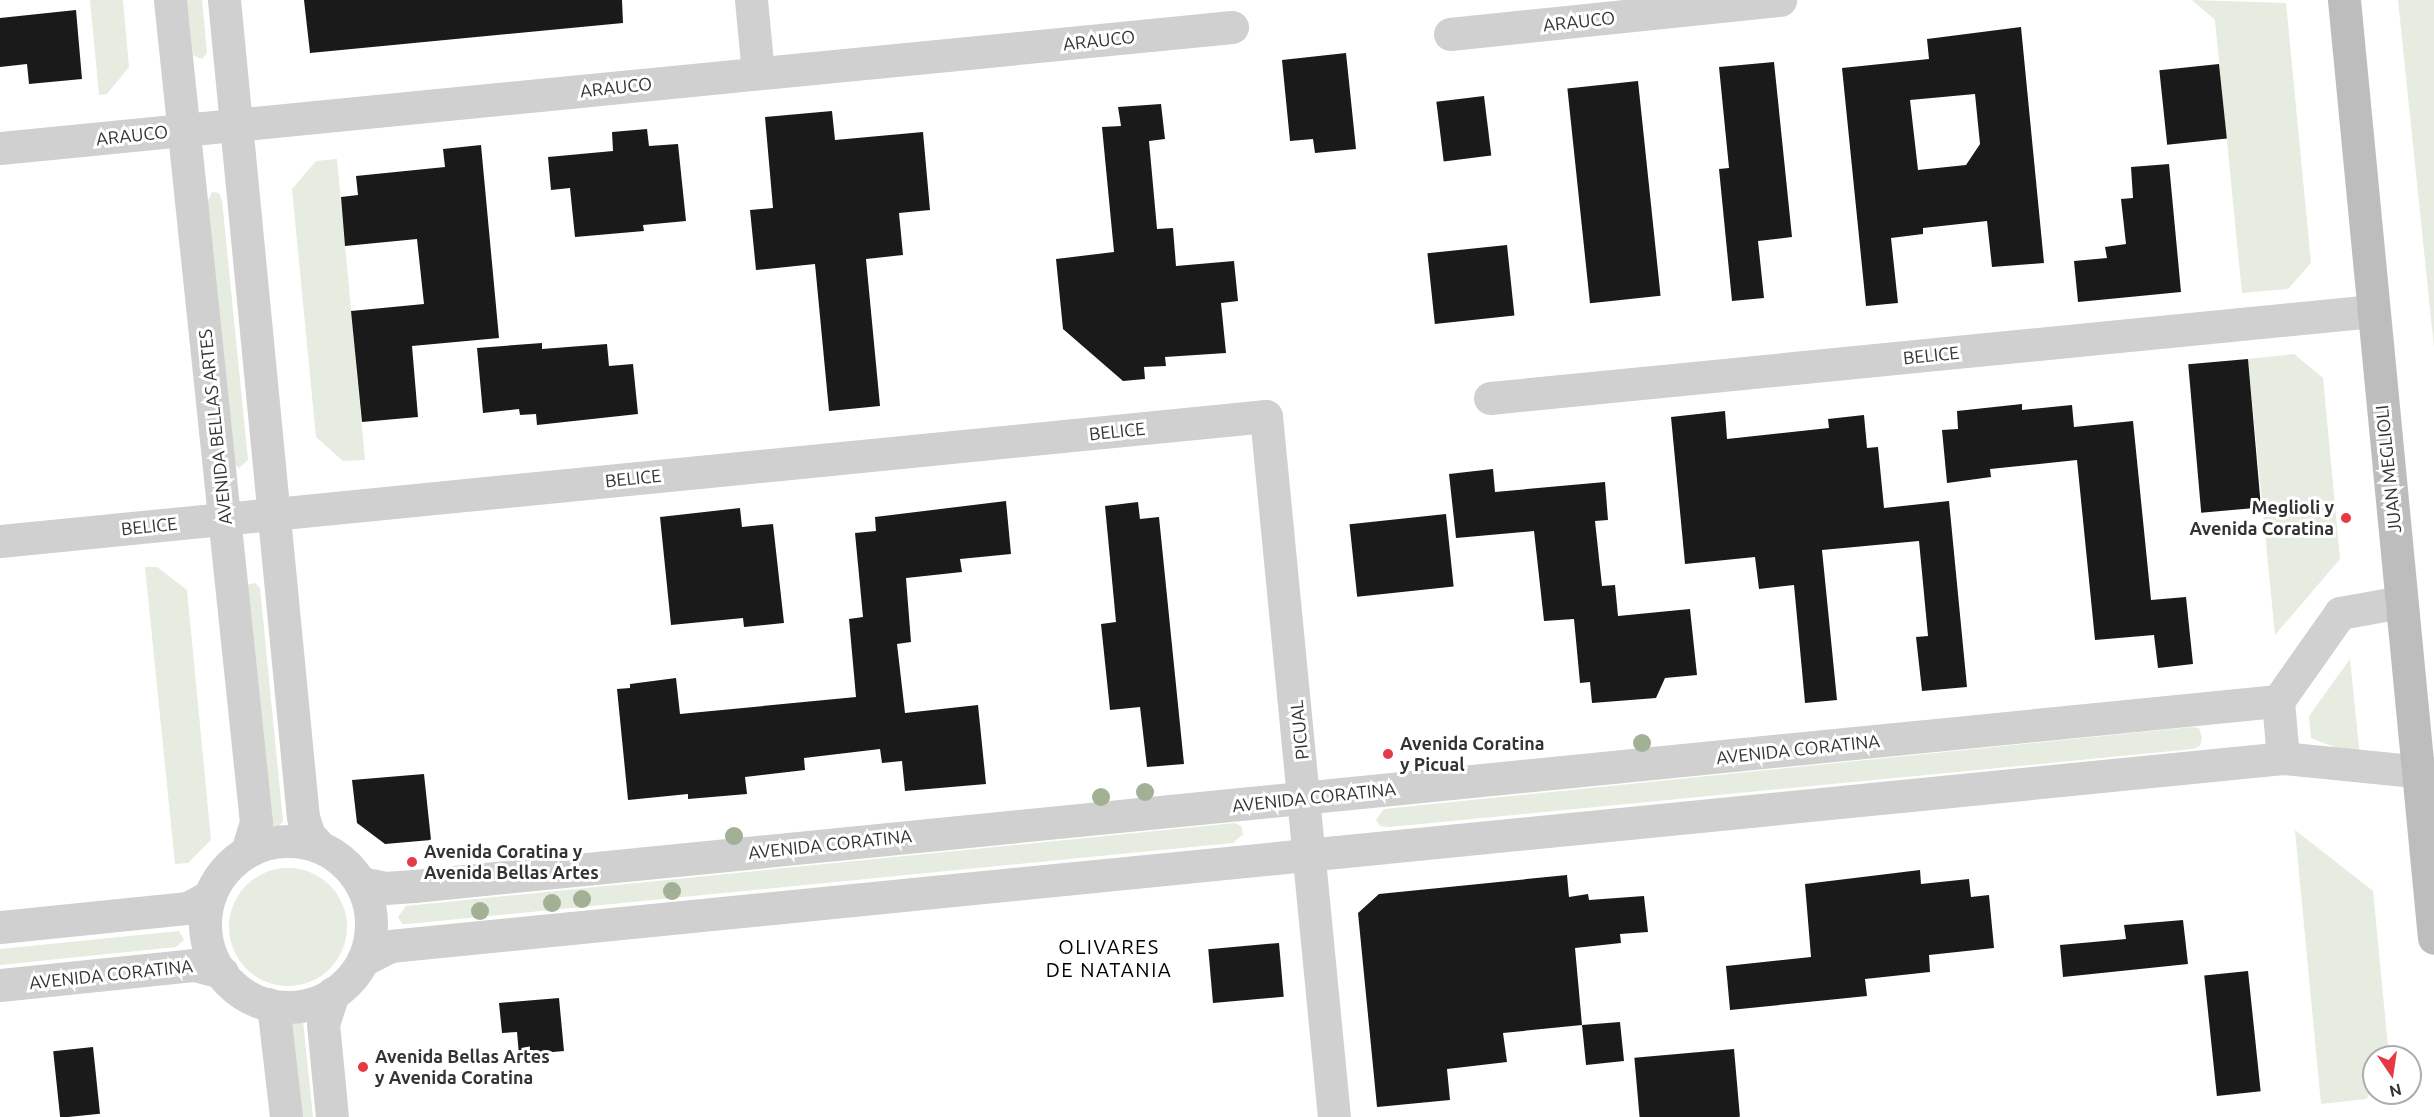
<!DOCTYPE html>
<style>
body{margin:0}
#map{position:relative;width:2434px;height:1117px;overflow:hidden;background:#fff;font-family:Ubuntu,sans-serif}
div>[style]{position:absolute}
.green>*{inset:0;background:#e6ecdf}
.round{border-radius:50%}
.building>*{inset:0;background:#1a1a1a;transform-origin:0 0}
.minor>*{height:33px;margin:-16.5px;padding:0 16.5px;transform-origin:16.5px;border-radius:16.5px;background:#d0d0d0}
.minor>.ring{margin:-16.5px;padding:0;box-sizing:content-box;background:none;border:33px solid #d0d0d0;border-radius:50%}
.secondary>*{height:33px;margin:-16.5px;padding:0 16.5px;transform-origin:16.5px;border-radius:16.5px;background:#bdbdbd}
.trees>*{width:18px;height:18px;margin:-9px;border-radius:50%;background:#a2b095}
.dots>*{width:16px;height:16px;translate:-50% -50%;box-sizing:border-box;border:3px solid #fff;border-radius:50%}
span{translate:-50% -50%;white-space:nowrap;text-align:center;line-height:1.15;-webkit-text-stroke:6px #fff;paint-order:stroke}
.street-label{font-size:18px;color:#333}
.poi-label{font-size:18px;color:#333;font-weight:700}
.right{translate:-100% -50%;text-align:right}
.left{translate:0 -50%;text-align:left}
.neighbourhood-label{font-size:20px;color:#000;letter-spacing:1.5px}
.north{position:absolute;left:2362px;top:1045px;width:60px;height:60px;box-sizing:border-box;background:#fff;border:2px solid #adadad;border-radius:50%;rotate:167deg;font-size:16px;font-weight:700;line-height:24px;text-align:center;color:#333}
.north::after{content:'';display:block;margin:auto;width:21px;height:27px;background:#e63946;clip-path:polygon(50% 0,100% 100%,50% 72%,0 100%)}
</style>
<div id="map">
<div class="green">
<div style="clip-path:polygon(90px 0,123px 0,129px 67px,107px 94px,99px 95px)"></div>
<div style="clip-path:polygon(187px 0,202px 0,207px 53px,202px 59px,193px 55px)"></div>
<div style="clip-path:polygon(2192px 0,2286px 3px,2311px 263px,2288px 289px,2242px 293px,2215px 20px)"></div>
<div style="clip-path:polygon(2398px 0,2434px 0,2434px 347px)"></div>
<div style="clip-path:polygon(337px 159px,365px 460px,343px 461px,316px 437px,292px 189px,316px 161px)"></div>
<div style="clip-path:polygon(212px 192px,219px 193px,222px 200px,248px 460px,239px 468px,233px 462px,207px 203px)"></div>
<div style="clip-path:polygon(2294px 354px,2323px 378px,2340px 559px,2275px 635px,2248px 359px)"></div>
<div style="clip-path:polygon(145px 567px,157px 567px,187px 590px,211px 840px,188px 863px,175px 864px)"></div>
<div style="clip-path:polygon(255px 583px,260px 588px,283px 821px,277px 829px,270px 825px,247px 585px)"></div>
<div style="clip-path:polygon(2350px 659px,2360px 757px,2311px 738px,2309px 716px)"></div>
<div style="clip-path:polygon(2192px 727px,2199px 728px,2202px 738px,2200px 746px,2193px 749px,1390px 827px,1380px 826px,1376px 820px,1384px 809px)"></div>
<div style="clip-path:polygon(1235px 823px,1241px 826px,1243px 834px,1233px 843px,408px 924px,402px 924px,398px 917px,406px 906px)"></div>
<div style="clip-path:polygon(2295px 830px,2373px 891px,2389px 1057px,2374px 1057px,2374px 1089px,2366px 1099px,2321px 1104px)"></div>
<div class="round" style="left:229px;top:868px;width:118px;height:118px"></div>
<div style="clip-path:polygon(179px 931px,184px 940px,176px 947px,0 965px,0 949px)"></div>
<div style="clip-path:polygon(300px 1017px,303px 1021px,313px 1117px,299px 1117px,290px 1020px)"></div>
</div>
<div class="building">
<div style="clip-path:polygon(304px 0,622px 0,623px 23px,310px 53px)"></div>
<div style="clip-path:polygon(76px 10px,82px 79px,29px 84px,27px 64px,0 67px,0 18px)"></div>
<div style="clip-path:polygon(evenodd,2021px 27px,2044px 263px,1992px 267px,1987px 221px,1923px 228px,1923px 234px,1891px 238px,1898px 303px,1866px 306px,1842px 68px,1929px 59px,1927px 39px,2021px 27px,1975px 94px,1980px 144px,1966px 165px,1918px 170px,1910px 100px,1975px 94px)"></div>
<div style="clip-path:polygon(1346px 53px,1356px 149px,1315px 153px,1313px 139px,1290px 141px,1282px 60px)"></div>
<div style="clip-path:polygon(1774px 62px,1792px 237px,1758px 241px,1764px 298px,1732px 301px,1719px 169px,1729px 168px,1719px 67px)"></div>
<div style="left:2219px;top:64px;width:75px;height:60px;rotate:84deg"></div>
<div style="left:1638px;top:81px;width:216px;height:71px;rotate:84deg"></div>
<div style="left:1484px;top:96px;width:60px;height:48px;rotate:83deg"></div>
<div style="clip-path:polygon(1161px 104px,1165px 139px,1149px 141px,1157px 229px,1173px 228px,1176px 266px,1234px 261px,1238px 301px,1221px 303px,1226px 353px,1165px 357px,1166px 366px,1144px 367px,1145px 379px,1123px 381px,1063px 329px,1056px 259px,1114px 252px,1102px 127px,1121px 126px,1118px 107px)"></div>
<div style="clip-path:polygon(832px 111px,835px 140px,923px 132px,930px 210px,899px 213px,903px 255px,866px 259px,880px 406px,829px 411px,815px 264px,756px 270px,750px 210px,773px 208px,765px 117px)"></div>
<div style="clip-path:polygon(647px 129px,649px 146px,678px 144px,686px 221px,643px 225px,644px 231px,575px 237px,570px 188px,551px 190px,548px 157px,613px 151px,612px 132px)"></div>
<div style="clip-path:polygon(481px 145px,499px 338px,412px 346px,418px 417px,362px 422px,351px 311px,424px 304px,417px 239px,345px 246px,341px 197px,358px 195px,356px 176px,445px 167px,443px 149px)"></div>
<div style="clip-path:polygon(2169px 164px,2181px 292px,2078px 302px,2074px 261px,2107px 258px,2105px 247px,2126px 244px,2121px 199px,2133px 198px,2131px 167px)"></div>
<div style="left:1507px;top:245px;width:71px;height:80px;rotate:84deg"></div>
<div style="clip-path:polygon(542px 343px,542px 349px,607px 344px,609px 366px,633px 364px,638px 414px,537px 425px,536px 414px,520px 415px,519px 409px,483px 413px,477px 348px)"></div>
<div style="left:2248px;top:359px;width:149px;height:60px;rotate:85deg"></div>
<div style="clip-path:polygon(2022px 404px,2022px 410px,2072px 405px,2074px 427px,2133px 421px,2151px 600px,2186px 597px,2193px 664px,2158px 668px,2154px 635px,2095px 640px,2077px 460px,1990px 469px,1991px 477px,1947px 483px,1942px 430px,1958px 429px,1957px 411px)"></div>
<div style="clip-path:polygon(1725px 411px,1727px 439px,1829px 428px,1828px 419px,1864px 415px,1867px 448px,1878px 447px,1884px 508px,1949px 501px,1967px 687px,1922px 691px,1916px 637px,1928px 636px,1919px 541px,1822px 550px,1837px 700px,1805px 703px,1794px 585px,1759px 589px,1755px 557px,1685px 564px,1671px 417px)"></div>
<div style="clip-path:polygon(1493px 469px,1495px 492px,1605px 482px,1608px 520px,1595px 521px,1602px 586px,1615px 585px,1618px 616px,1690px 609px,1697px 675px,1665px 678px,1656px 698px,1592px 703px,1590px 682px,1580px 683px,1574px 619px,1544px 621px,1534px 531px,1456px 538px,1449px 474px)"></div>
<div style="clip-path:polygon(1006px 501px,1011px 554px,960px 559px,962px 572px,906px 578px,911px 642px,897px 644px,905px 713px,978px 705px,986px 784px,905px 791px,902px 761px,882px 763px,880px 749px,804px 758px,805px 770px,745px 777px,747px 794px,688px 799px,688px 794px,628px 800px,617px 689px,630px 688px,630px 684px,676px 678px,680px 714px,856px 697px,849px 619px,863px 617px,855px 533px,876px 531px,875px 517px)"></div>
<div style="clip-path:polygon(1138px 502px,1140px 519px,1159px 517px,1184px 764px,1147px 767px,1140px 707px,1110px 710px,1101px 624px,1116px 622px,1105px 506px)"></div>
<div style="clip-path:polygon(740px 508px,742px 527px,773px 524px,784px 623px,744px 627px,743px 618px,671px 625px,660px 517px)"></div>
<div style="left:1446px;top:514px;width:73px;height:97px;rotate:84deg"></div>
<div style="clip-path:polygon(424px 774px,431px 840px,385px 844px,357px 823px,352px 780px)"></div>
<div style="clip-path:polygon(1920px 870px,1921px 884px,1969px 879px,1971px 897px,1989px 895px,1994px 948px,1929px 955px,1930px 972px,1865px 979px,1867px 996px,1730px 1010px,1726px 966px,1811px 957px,1805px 884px)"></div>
<div style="clip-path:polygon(1567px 875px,1569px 897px,1588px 894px,1589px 900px,1644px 896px,1648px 932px,1620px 934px,1621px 943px,1575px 948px,1582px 1025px,1620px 1022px,1624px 1061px,1586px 1065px,1582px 1025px,1503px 1033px,1507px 1062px,1447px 1069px,1450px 1100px,1377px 1107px,1358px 913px,1379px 894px)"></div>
<div style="clip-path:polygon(2183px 920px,2188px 964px,2063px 977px,2060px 945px,2126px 939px,2124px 925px)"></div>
<div style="left:1279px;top:943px;width:54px;height:71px;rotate:85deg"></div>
<div style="left:2248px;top:971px;width:121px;height:44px;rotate:84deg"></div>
<div style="clip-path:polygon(559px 998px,564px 1051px,519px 1055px,517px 1032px,502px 1033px,499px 1003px)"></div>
<div style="left:93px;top:1047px;width:67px;height:40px;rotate:84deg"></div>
<div style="left:1734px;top:1049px;width:68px;height:100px;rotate:85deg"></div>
</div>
<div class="minor">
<div style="left:170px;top:0;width:826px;rotate:84.03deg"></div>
<div style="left:256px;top:822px;width:31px;rotate:107deg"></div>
<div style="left:224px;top:0;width:821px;rotate:84.48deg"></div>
<div style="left:303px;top:817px;width:19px;rotate:72deg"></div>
<div style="left:309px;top:835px;width:15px;rotate:48deg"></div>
<div style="left:751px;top:0;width:73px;rotate:84.5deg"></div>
<div style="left:1450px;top:34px;width:332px;rotate:-5.9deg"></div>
<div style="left:0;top:148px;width:1238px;rotate:-5.61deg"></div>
<div style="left:1490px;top:398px;width:887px;rotate:-5.63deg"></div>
<div style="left:0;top:541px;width:1272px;rotate:-5.64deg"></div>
<div style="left:1266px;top:416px;width:704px;rotate:84.46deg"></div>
<div style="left:2278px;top:701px;width:57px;rotate:85deg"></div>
<div class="ring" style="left:205px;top:841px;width:133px;height:133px"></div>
<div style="left:360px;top:883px;width:25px;rotate:11deg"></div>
<div style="left:385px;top:888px;width:29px;rotate:-4deg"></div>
<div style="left:414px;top:886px;width:1873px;rotate:-5.67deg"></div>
<div style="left:2278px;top:701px;width:108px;rotate:-54.8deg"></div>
<div style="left:2340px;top:613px;width:62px;rotate:-10.2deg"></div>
<div style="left:0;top:927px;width:189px;rotate:-5.8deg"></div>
<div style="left:188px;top:908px;width:25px;rotate:-29deg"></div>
<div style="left:363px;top:960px;width:30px;rotate:-27deg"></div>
<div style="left:390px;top:946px;width:1902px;rotate:-5.67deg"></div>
<div style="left:2283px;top:758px;width:152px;rotate:5.7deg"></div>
<div style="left:0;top:985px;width:196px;rotate:-5.9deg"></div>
<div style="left:195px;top:965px;width:28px;rotate:15deg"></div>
<div style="left:268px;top:1004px;width:11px;rotate:56deg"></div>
<div style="left:274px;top:1013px;width:105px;rotate:83.4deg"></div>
<div style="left:332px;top:1117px;width:93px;rotate:-95.5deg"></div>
<div style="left:323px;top:1024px;width:33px;rotate:-72deg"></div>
</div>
<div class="secondary">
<div style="left:2344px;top:0;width:942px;rotate:84.52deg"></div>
</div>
<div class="trees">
<div style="left:1642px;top:743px"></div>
<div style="left:1145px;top:792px"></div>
<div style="left:1101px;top:797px"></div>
<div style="left:734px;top:836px"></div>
<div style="left:672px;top:891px"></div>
<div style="left:582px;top:899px"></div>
<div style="left:552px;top:903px"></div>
<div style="left:480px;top:911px"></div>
</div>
<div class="dots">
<div style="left:2346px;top:518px;background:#e63946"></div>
<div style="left:1388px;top:754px;background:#e63946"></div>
<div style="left:412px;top:862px;background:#e63946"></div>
<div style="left:363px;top:1067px;background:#e63946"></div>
</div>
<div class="street-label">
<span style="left:1579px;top:21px;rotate:-6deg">ARAUCO</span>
<span style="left:1099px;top:40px;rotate:-6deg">ARAUCO</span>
<span style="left:616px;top:87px;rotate:-6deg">ARAUCO</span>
<span style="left:132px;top:135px;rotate:-6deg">ARAUCO</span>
<span style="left:1931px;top:355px;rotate:-6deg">BELICE</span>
<span style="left:215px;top:427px;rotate:-96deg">AVENIDA BELLAS ARTES</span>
<span style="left:1117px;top:431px;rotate:-6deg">BELICE</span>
<span style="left:2388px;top:469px;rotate:-96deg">JUAN MEGLIOLI</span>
<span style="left:633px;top:478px;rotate:-6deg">BELICE</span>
<span style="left:149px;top:526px;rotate:-6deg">BELICE</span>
<span style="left:1299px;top:730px;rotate:-96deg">PICUAL</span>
<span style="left:1798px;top:749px;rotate:-6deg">AVENIDA CORATINA</span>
<span style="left:1314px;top:797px;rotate:-6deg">AVENIDA CORATINA</span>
<span style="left:830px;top:844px;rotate:-6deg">AVENIDA CORATINA</span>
<span style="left:111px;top:974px;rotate:-6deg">AVENIDA CORATINA</span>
</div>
<div class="poi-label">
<span class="right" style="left:2334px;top:518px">Meglioli y<br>Avenida Coratina</span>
<span class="left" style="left:1400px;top:754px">Avenida Coratina<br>y Picual</span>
<span class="left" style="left:424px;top:862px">Avenida Coratina y<br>Avenida Bellas Artes</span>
<span class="left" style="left:375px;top:1067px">Avenida Bellas Artes<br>y Avenida Coratina</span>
</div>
<div class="neighbourhood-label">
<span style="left:1109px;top:958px">OLIVARES<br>DE NATANIA</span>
</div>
<div class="north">N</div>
</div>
